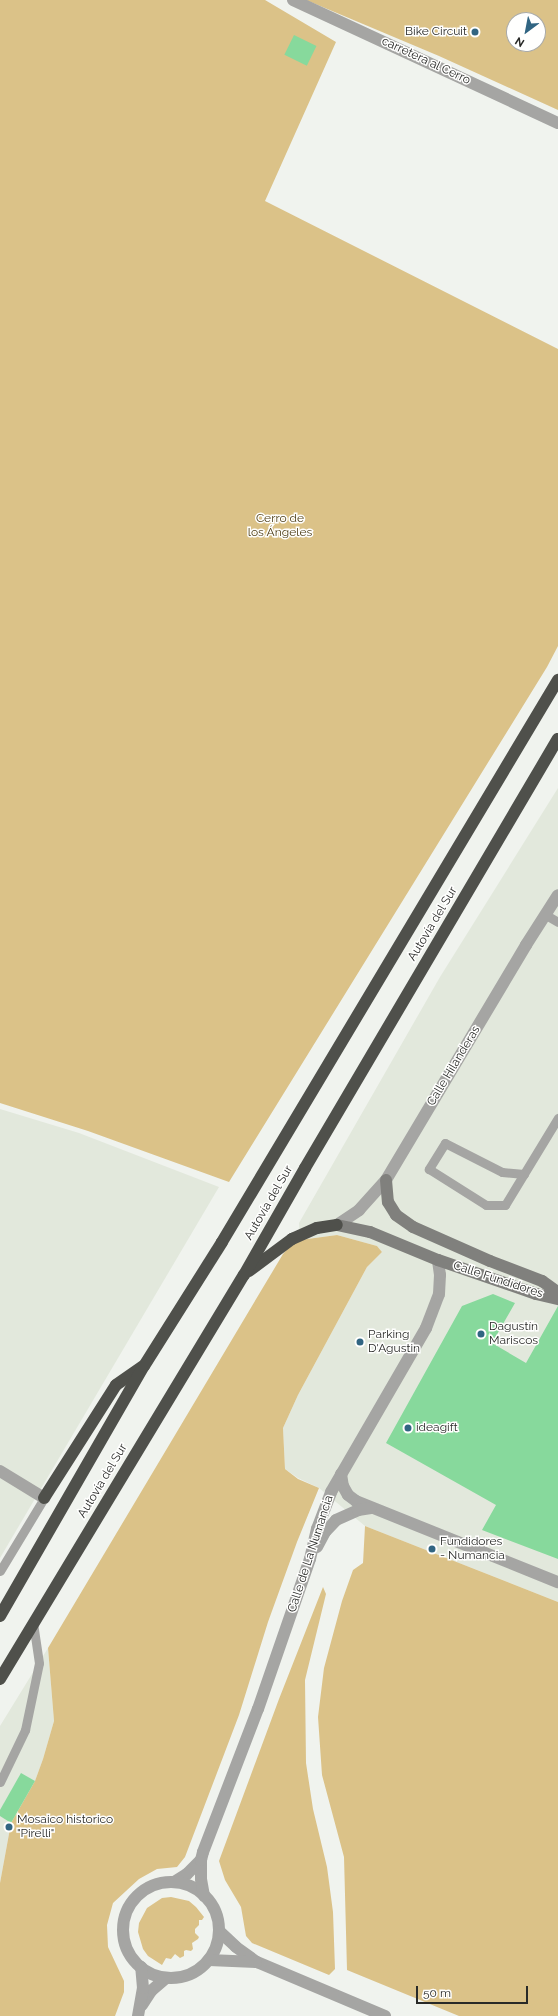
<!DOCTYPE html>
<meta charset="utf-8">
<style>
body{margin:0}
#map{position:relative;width:558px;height:2016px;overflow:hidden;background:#f0f3ee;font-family:Raleway,sans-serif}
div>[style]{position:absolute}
.built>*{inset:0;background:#e2e8dc}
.green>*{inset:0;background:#dbc288}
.building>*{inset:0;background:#87d99c;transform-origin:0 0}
.lane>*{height:9px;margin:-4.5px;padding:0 4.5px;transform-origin:4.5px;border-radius:4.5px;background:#a5a5a3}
.street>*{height:12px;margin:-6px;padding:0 6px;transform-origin:6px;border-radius:6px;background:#a5a5a3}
.street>.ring{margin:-6px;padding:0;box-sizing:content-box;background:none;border:12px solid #a5a5a3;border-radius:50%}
.secondary>*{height:12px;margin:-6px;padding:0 6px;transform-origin:6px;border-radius:6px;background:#80807d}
.highway>*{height:12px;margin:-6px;padding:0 6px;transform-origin:6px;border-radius:6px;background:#4f504b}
.dots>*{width:11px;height:11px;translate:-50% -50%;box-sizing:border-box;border:2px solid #fffffe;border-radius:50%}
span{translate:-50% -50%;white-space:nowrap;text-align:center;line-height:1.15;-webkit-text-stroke:3px #fffffe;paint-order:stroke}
.poi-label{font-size:12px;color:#292a28}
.right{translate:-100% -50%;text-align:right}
.left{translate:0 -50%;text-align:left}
.street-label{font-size:12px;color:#292a28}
.park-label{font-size:12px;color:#4e3e17}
.north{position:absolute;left:506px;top:12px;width:40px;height:40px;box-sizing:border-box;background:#fffffe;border:1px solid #a9aaa8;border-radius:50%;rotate:212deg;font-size:11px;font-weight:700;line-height:16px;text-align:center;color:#292a28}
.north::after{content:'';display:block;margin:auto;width:14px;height:18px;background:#316582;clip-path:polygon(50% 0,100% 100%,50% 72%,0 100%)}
.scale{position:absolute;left:416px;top:1986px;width:112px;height:18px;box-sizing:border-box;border:2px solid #292a28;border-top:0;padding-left:5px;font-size:12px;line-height:14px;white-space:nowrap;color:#292a28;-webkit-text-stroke:3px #fffffe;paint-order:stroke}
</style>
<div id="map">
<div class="built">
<div style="clip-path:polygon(558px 788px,558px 1602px,365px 1526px,319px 1488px,298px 1478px,285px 1469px,283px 1428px,298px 1395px,367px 1267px,382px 1252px,377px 1246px,337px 1235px,300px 1240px,299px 1223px,440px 977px)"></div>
<div style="clip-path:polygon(0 1109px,79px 1133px,219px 1187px,0 1558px)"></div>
<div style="clip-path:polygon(48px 1648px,54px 1721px,43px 1759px,35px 1781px,11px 1823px,0 1883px,0 1726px)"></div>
</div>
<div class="green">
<div style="clip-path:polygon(0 0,265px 0,336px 42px,265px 201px,558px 349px,558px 646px,547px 667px,229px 1182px,88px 1131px,0 1103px)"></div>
<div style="clip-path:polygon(evenodd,306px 0,558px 0,558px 110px,439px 56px,306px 0,514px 20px,538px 20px,538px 44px,514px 44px,514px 20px)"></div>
<div style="clip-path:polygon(337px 1235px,377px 1246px,382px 1252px,367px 1267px,298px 1395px,283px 1428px,285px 1469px,298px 1479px,319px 1488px,297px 1542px,268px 1622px,239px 1715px,185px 1857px,177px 1867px,157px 1869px,139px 1879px,113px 1903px,107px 1925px,108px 1947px,124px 1981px,124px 1992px,115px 2016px,0 2016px,0 1883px,11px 1823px,35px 1781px,43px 1759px,54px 1721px,48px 1648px,283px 1254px,289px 1247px,300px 1240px)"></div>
<div style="clip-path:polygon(365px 1526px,558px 1602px,558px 2016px,459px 2016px,347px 1970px,344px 1857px,322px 1775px,318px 1717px,324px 1668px,342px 1601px,353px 1570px,363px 1563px)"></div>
<div style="clip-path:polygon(323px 1587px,326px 1594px,305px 1680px,306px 1763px,313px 1809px,327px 1867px,333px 1912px,335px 1969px,329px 1975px,252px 1943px,246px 1936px,241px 1907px,225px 1880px,219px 1861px,279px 1699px)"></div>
<div style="clip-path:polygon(171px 1897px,189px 1901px,196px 1907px,204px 1917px,202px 1920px,199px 1920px,199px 1925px,195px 1929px,195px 1933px,199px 1937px,198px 1939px,192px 1943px,193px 1949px,191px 1951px,186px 1950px,184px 1951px,184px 1956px,180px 1958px,175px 1954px,171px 1959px,166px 1958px,162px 1965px,148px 1956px,143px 1949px,138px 1932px,139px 1923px,147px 1908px,162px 1898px)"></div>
</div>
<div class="building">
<div style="left:294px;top:35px;width:25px;height:22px;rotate:26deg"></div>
<div style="clip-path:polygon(493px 1294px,515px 1303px,492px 1343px,526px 1363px,558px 1306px,558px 1559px,482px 1530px,496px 1505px,386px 1443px,462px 1306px)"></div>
<div style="clip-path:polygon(21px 1773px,35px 1781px,11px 1823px,0 1816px,0 1810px)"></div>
</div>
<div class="lane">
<div style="left:546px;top:915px;width:14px;rotate:30deg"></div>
<div style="left:524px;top:1174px;width:22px;rotate:-175deg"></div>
<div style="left:502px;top:1172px;width:64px;rotate:-153deg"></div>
<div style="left:445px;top:1143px;width:31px;rotate:122deg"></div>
<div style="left:429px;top:1169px;width:67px;rotate:32.3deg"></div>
<div style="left:486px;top:1205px;width:19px"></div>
<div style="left:505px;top:1205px;width:102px;rotate:-58.7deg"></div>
<div style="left:0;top:1571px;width:85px;rotate:-58.9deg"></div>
<div style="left:0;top:1782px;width:58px;rotate:-64.3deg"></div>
<div style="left:25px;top:1730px;width:68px;rotate:-78.2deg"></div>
<div style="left:39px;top:1663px;width:40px;rotate:-98.5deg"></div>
</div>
<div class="street">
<div style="left:293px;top:0;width:292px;rotate:24.9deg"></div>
<div style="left:337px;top:1225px;width:27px;rotate:-34deg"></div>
<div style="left:359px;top:1210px;width:40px;rotate:-48deg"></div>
<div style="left:386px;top:1180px;width:274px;rotate:-59.2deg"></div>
<div style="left:526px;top:945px;width:59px;rotate:-57.4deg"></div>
<div style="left:0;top:1471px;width:52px;rotate:31.5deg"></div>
<div style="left:341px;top:1474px;width:12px;rotate:81deg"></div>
<div style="left:343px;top:1486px;width:10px;rotate:61deg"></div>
<div style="left:348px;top:1495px;width:10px;rotate:37deg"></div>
<div style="left:356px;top:1501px;width:218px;rotate:21.9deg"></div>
<div style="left:317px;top:1547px;width:17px;rotate:-62deg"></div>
<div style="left:325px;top:1532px;width:16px;rotate:-47deg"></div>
<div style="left:336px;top:1520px;width:24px;rotate:-24deg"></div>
<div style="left:358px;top:1510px;width:13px;rotate:-9deg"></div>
<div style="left:174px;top:1882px;width:15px;rotate:-32deg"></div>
<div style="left:187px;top:1874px;width:20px;rotate:-45deg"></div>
<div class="ring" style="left:123px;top:1882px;width:84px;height:84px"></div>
<div style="left:204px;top:1896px;width:17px;rotate:-100deg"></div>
<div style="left:201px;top:1879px;width:19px;rotate:-90deg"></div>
<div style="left:201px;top:1860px;width:8px;rotate:-76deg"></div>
<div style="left:203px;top:1852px;width:153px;rotate:-69deg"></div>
<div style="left:258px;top:1709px;width:159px;rotate:-70.9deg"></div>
<div style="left:310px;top:1559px;width:31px;rotate:-77deg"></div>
<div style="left:317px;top:1529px;width:40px;rotate:-69deg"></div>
<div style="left:331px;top:1492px;width:190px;rotate:-59.9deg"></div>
<div style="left:426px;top:1328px;width:36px;rotate:-69deg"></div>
<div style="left:439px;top:1294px;width:19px;rotate:-87deg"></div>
<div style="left:440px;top:1275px;width:15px;rotate:-98deg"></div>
<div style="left:219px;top:1931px;width:23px;rotate:43deg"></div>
<div style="left:236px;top:1947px;width:26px;rotate:36deg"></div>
<div style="left:257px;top:1962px;width:139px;rotate:22.9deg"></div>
<div style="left:209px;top:1960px;width:47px;rotate:2.4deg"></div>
<div style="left:142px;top:2005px;width:17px;rotate:-57deg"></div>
<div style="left:151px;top:1991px;width:20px;rotate:-41deg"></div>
<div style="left:138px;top:2016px;width:28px;rotate:-80deg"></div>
<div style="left:143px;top:1988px;width:21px;rotate:-95deg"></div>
</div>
<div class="secondary">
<div style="left:386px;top:1180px;width:22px;rotate:85deg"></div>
<div style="left:388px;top:1202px;width:15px;rotate:58deg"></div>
<div style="left:396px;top:1215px;width:21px;rotate:35deg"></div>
<div style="left:413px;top:1227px;width:84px;rotate:23.8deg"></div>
<div style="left:490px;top:1261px;width:56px;rotate:21deg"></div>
<div style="left:542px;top:1281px;width:19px;rotate:35deg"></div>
<div style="left:337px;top:1225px;width:34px;rotate:12deg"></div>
<div style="left:370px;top:1232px;width:74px;rotate:22.4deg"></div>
<div style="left:438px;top:1260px;width:104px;rotate:19.1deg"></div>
<div style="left:536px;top:1294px;width:23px;rotate:13deg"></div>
</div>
<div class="highway">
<div style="left:249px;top:1271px;width:54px;rotate:-36.7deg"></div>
<div style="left:292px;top:1239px;width:27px;rotate:-24deg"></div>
<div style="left:317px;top:1228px;width:20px;rotate:-9deg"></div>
<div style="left:44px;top:1498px;width:134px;rotate:-57.5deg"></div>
<div style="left:116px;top:1385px;width:32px;rotate:-35deg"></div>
<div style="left:0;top:1616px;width:289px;rotate:-60.1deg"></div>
<div style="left:144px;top:1366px;width:146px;rotate:-57.8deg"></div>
<div style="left:222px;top:1242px;width:655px;rotate:-59.13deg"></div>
<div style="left:0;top:1679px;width:472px;rotate:-58.9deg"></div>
<div style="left:244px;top:1275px;width:123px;rotate:-60.3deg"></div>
<div style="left:305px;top:1168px;width:498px;rotate:-59.5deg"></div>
</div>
<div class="dots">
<div style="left:475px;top:32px;background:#316582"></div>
<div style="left:481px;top:1334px;background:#316582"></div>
<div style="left:360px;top:1342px;background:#316582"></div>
<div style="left:408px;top:1428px;background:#316582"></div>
<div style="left:432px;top:1549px;background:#316582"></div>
<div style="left:9px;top:1827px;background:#316582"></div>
</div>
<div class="poi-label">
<span class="right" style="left:467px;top:32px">Bike Circuit</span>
<span class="left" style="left:489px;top:1334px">Dagustín<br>Mariscos</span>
<span class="left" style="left:368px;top:1342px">Parking<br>D'Agustin</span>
<span class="left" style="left:416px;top:1428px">ideagift</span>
<span class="left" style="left:440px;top:1549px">Fundidores<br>- Numancia</span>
<span class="left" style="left:17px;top:1827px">Mosaico historico<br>"Pirelli"</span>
</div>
<div class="street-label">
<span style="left:426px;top:61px;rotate:25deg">carretera al Cerro</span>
<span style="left:433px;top:924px;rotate:-59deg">Autovía del Sur</span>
<span style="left:454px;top:1066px;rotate:-59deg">Calle Hilanderas</span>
<span style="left:269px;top:1203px;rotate:-60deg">Autovía del Sur</span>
<span style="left:498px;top:1280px;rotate:18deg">Calle Fundidores</span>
<span style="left:103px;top:1481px;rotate:-59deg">Autovía del Sur</span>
<span style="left:311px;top:1554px;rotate:-72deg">Calle de La Numancia</span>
</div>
<div class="park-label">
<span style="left:280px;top:526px">Cerro de<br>los Ángeles</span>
</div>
<div class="north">N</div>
<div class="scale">50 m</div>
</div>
